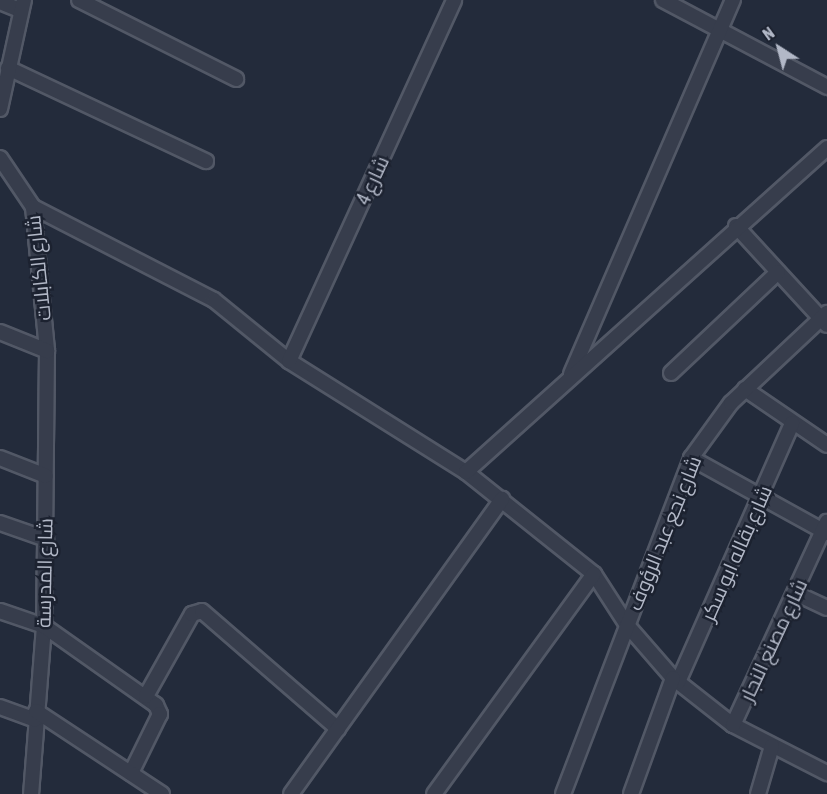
<!DOCTYPE html>
<meta charset="utf-8">
<style>
body{margin:0}
#map{position:relative;width:827px;height:794px;overflow:hidden;background:#232b3b;font-family:"Asap Condensed",Cairo,sans-serif}
div>[style]{position:absolute}
.roads{filter:drop-shadow(2px 0 #525866) drop-shadow(-2px 0 #525866) drop-shadow(0 2px #525866) drop-shadow(0 -2px #525866)}
.minor>*{height:14px;margin:-7px;padding:0 7px;transform-origin:7px;border-radius:7px;background:#373d4c}
span{translate:-50% -50%;white-space:nowrap;text-align:center;line-height:1.15;-webkit-text-stroke:5px #1c2230;paint-order:stroke}
.street-label{font-size:20px;color:#b2b8c7}
.north{position:absolute;left:749px;top:18px;width:60px;height:60px;-webkit-text-stroke:4px #1c2230;paint-order:stroke;rotate:324deg;font-size:16px;font-weight:700;line-height:24px;text-align:center;color:#b2b8c7}
.north::after{content:'';display:block;margin:auto;width:21px;height:27px;background:#b2b8c7;clip-path:polygon(50% 0,100% 100%,50% 72%,0 100%)}
</style>
<div id="map">
<div class="roads">
<div class="minor">
<div style="left:79px;top:0;width:176px;rotate:26.7deg"></div>
<div style="left:663px;top:0;width:186px;rotate:27.9deg"></div>
<div style="left:0;top:2px;width:22px;rotate:22deg"></div>
<div style="left:8px;top:68px;width:219px;rotate:25.2deg"></div>
<div style="left:0;top:109px;width:112px;rotate:-77.6deg"></div>
<div style="left:0;top:158px;width:59px;rotate:56deg"></div>
<div style="left:33px;top:207px;width:145px;rotate:84.4deg"></div>
<div style="left:47px;top:351px;width:275px;rotate:90.6deg"></div>
<div style="left:44px;top:626px;width:169px;rotate:94.4deg"></div>
<div style="left:33px;top:207px;width:203px;rotate:27.2deg"></div>
<div style="left:214px;top:300px;width:97px;rotate:39.1deg"></div>
<div style="left:289px;top:361px;width:209px;rotate:32.1deg"></div>
<div style="left:466px;top:472px;width:164px;rotate:38.6deg"></div>
<div style="left:594px;top:574px;width:61px;rotate:57.1deg"></div>
<div style="left:627px;top:625px;width:70px;rotate:49deg"></div>
<div style="left:673px;top:678px;width:76px;rotate:38.1deg"></div>
<div style="left:733px;top:725px;width:106px;rotate:27.1deg"></div>
<div style="left:736px;top:226px;width:134px;rotate:47.4deg"></div>
<div style="left:0;top:332px;width:51px;rotate:22deg"></div>
<div style="left:289px;top:361px;width:397px;rotate:-65.4deg"></div>
<div style="left:671px;top:373px;width:147px;rotate:-43.3deg"></div>
<div style="left:571px;top:374px;width:408px;rotate:-66.6deg"></div>
<div style="left:745px;top:389px;width:99px;rotate:34.3deg"></div>
<div style="left:0;top:458px;width:49px;rotate:21.4deg"></div>
<div style="left:691px;top:458px;width:155px;rotate:28.9deg"></div>
<div style="left:466px;top:472px;width:485px;rotate:-41.9deg"></div>
<div style="left:0;top:523px;width:49px;rotate:19.2deg"></div>
<div style="left:795px;top:593px;width:35px;rotate:25deg"></div>
<div style="left:0;top:611px;width:46px;rotate:18.8deg"></div>
<div style="left:44px;top:626px;width:137px;rotate:35.2deg"></div>
<div style="left:156px;top:705px;width:10px;rotate:66deg"></div>
<div style="left:160px;top:714px;width:66px;rotate:116.2deg"></div>
<div style="left:678px;top:682px;width:283px;rotate:-66.2deg"></div>
<div style="left:146px;top:696px;width:94px;rotate:-60.7deg"></div>
<div style="left:192px;top:614px;width:10px;rotate:-17deg"></div>
<div style="left:202px;top:611px;width:180px;rotate:40.9deg"></div>
<div style="left:0;top:707px;width:37px;rotate:20deg"></div>
<div style="left:36px;top:711px;width:151px;rotate:33.4deg"></div>
<div style="left:733px;top:725px;width:224px;rotate:-65.2deg"></div>
<div style="left:291px;top:794px;width:363px;rotate:-54.4deg"></div>
<div style="left:434px;top:794px;width:272px;rotate:-54deg"></div>
<div style="left:563px;top:794px;width:360px;rotate:-69.1deg"></div>
<div style="left:691px;top:458px;width:68px;rotate:-54deg"></div>
<div style="left:731px;top:403px;width:132px;rotate:-43.2deg"></div>
<div style="left:631px;top:794px;width:123px;rotate:-70.1deg"></div>
<div style="left:758px;top:794px;width:50px;rotate:-73.7deg"></div>
</div>
</div>
<div class="street-label">
<span style="left:372px;top:180px;rotate:-65deg">شارع 4</span>
<span style="left:38px;top:268px;rotate:-96deg">شارع الكابلات</span>
<span style="left:664px;top:533px;rotate:-68deg">شارع نجع عبد الرؤوف</span>
<span style="left:736px;top:553px;rotate:-66deg">شارع بقاله ابو سكر</span>
<span style="left:44px;top:573px;rotate:-89deg">شارع المدرسة</span>
<span style="left:773px;top:640px;rotate:-65deg">شارع مصنع النجار</span>
</div>
<div class="north">N</div>
</div>
